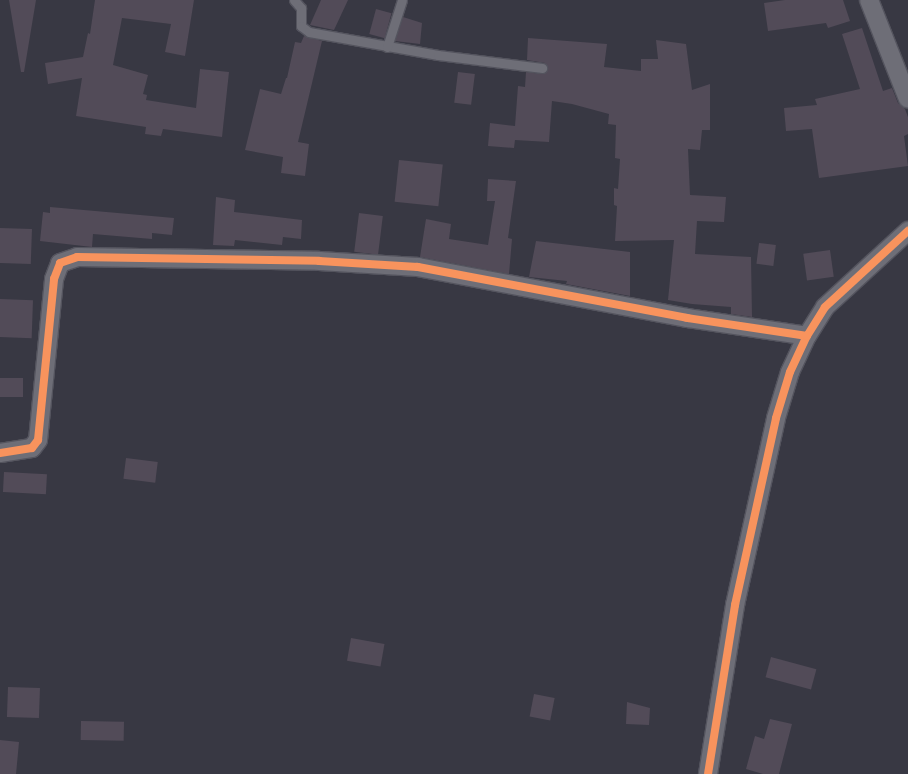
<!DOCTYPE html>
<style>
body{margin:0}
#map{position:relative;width:908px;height:774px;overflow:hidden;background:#383843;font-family:"Nunito Sans",sans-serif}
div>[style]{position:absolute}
.building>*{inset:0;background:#524b58;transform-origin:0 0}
.roads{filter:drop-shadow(1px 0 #54545e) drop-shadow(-1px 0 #54545e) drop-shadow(0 1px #54545e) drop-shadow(0 -1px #54545e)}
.lane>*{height:9px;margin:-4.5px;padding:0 4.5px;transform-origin:4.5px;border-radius:4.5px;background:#6e6e77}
.street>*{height:18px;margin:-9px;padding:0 9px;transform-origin:9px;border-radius:9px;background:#6e6e77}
.cycleway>*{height:8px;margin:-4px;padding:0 4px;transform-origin:4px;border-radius:4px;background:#f8935d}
span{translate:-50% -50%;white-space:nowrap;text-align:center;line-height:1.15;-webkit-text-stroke:4px #2a283d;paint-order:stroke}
</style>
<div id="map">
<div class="building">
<div style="clip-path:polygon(9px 0,36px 0,24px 72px,21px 72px)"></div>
<div style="clip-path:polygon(95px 0,194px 0,185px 56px,165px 52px,171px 24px,122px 18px,113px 65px,148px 75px,143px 94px,147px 95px,146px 100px,196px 108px,200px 69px,229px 72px,222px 137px,163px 129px,161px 136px,145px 134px,146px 127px,76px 116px,82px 78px,48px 84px,45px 63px,83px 57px,88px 33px,90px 34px)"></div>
<div style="clip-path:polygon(321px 0,348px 0,334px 30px,310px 25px)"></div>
<div style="clip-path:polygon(785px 0,843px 0,850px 21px,828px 28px,826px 23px,768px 31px,764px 3px)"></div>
<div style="left:376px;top:9px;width:16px;height:26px;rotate:15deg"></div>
<div style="clip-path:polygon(403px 17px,422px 23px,420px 44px,395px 41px)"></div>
<div style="clip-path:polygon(862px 28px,883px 91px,892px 88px,898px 103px,905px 109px,908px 117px,908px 134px,904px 136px,908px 166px,819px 178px,812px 129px,786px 131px,784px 108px,817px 105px,815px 99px,860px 89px,842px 34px)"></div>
<div style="clip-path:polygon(304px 36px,322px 41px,298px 142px,309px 144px,305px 176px,281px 173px,283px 157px,245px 150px,260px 89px,281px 94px,286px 78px,287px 78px,295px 42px,301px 43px)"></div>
<div style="clip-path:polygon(528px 38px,607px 44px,604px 67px,641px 71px,641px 59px,658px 59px,656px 40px,686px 44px,692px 90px,710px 84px,710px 130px,702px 130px,700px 150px,688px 149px,690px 195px,726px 197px,724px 222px,697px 221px,695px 254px,751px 257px,752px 317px,731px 314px,731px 307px,692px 304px,668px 300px,674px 240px,615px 241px,617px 206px,614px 205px,614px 188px,618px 189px,620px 159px,615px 158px,616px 125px,608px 124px,609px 114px,572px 104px,552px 101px,549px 142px,515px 140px,514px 148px,488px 146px,490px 123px,515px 126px,518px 86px,525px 87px,526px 72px,542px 74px,548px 69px,545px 63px,527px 60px)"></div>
<div style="left:458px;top:72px;width:17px;height:31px;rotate:7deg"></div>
<div style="left:399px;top:160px;width:44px;height:42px;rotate:6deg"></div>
<div style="clip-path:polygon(488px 179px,516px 181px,508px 238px,512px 239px,509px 274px,420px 257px,426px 219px,451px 224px,449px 239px,488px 245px,495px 201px,487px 201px)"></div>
<div style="clip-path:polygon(216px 197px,235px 200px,234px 212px,302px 220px,301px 239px,283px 237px,282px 245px,235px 240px,234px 246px,213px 245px)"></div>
<div style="clip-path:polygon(50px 207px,174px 218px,172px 235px,152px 233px,152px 239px,93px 234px,92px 247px,40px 241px,43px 212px,50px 213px)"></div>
<div style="left:359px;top:213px;width:24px;height:39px;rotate:7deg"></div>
<div style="left:0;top:228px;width:32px;height:35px;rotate:2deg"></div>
<div style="clip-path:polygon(536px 241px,630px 252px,630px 296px,566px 284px,567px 281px,529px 277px)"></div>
<div style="left:759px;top:243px;width:17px;height:21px;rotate:7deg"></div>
<div style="left:830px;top:250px;width:27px;height:27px;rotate:82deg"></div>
<div style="left:0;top:299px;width:33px;height:38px;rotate:2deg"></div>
<div style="left:0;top:378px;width:23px;height:19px"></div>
<div style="left:126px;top:458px;width:32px;height:21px;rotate:7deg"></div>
<div style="left:4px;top:472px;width:43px;height:20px;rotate:3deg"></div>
<div style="left:351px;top:638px;width:34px;height:23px;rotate:10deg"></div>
<div style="left:771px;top:657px;width:47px;height:21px;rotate:15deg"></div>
<div style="left:8px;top:687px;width:32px;height:30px;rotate:2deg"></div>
<div style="left:534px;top:694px;width:21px;height:23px;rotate:11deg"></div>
<div style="clip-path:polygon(627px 702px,650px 708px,649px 725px,626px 724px)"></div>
<div style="clip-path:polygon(770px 719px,792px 724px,779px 774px,763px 774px,746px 769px,755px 736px,764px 739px)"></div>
<div style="left:81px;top:721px;width:43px;height:19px;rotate:1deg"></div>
<div style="clip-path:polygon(0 740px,19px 742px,16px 774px,0 774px)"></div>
</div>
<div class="roads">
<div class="lane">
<div style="left:294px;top:0;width:11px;rotate:49deg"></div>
<div style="left:301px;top:8px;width:18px;rotate:90deg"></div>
<div style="left:301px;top:26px;width:10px;rotate:37deg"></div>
<div style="left:309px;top:32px;width:131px;rotate:10.1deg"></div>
<div style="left:438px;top:55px;width:105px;rotate:7.1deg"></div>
<div style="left:387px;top:47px;width:49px;rotate:-72.3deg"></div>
</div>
<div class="street">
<div style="left:869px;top:0;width:106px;rotate:68.5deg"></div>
<div style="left:0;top:453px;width:32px;rotate:-9deg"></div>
<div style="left:32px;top:448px;width:10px;rotate:-53deg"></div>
<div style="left:38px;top:440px;width:162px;rotate:-84.3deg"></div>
<div style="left:54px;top:279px;width:17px;rotate:-69deg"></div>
<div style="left:60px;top:263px;width:18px;rotate:-19deg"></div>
<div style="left:77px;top:257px;width:242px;rotate:0.9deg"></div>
<div style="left:319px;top:261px;width:99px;rotate:3.5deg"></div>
<div style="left:418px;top:267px;width:274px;rotate:10.7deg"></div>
<div style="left:687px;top:318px;width:121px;rotate:8.5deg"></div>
<div style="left:708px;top:774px;width:171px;rotate:-80.9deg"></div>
<div style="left:735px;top:605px;width:191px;rotate:-77.6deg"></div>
<div style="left:776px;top:418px;width:48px;rotate:-73.1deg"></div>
<div style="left:790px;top:372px;width:40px;rotate:-65deg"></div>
<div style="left:807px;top:336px;width:34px;rotate:-58deg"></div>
<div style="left:825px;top:307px;width:113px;rotate:-42.5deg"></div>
</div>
</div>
<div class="cycleway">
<div style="left:0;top:453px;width:32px;rotate:-9deg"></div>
<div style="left:32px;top:448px;width:10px;rotate:-53deg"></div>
<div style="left:38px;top:440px;width:162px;rotate:-84.3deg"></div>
<div style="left:54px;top:279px;width:17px;rotate:-69deg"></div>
<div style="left:60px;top:263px;width:18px;rotate:-19deg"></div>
<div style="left:77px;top:257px;width:242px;rotate:0.9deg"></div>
<div style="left:319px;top:261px;width:99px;rotate:3.5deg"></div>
<div style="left:418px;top:267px;width:274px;rotate:10.7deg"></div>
<div style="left:687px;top:318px;width:121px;rotate:8.5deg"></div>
<div style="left:708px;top:774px;width:171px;rotate:-80.9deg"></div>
<div style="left:735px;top:605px;width:191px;rotate:-77.6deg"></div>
<div style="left:776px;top:418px;width:48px;rotate:-73.1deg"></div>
<div style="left:790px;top:372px;width:40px;rotate:-65deg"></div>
<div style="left:807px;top:336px;width:34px;rotate:-58deg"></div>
<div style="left:825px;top:307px;width:113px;rotate:-42.5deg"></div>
</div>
</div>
